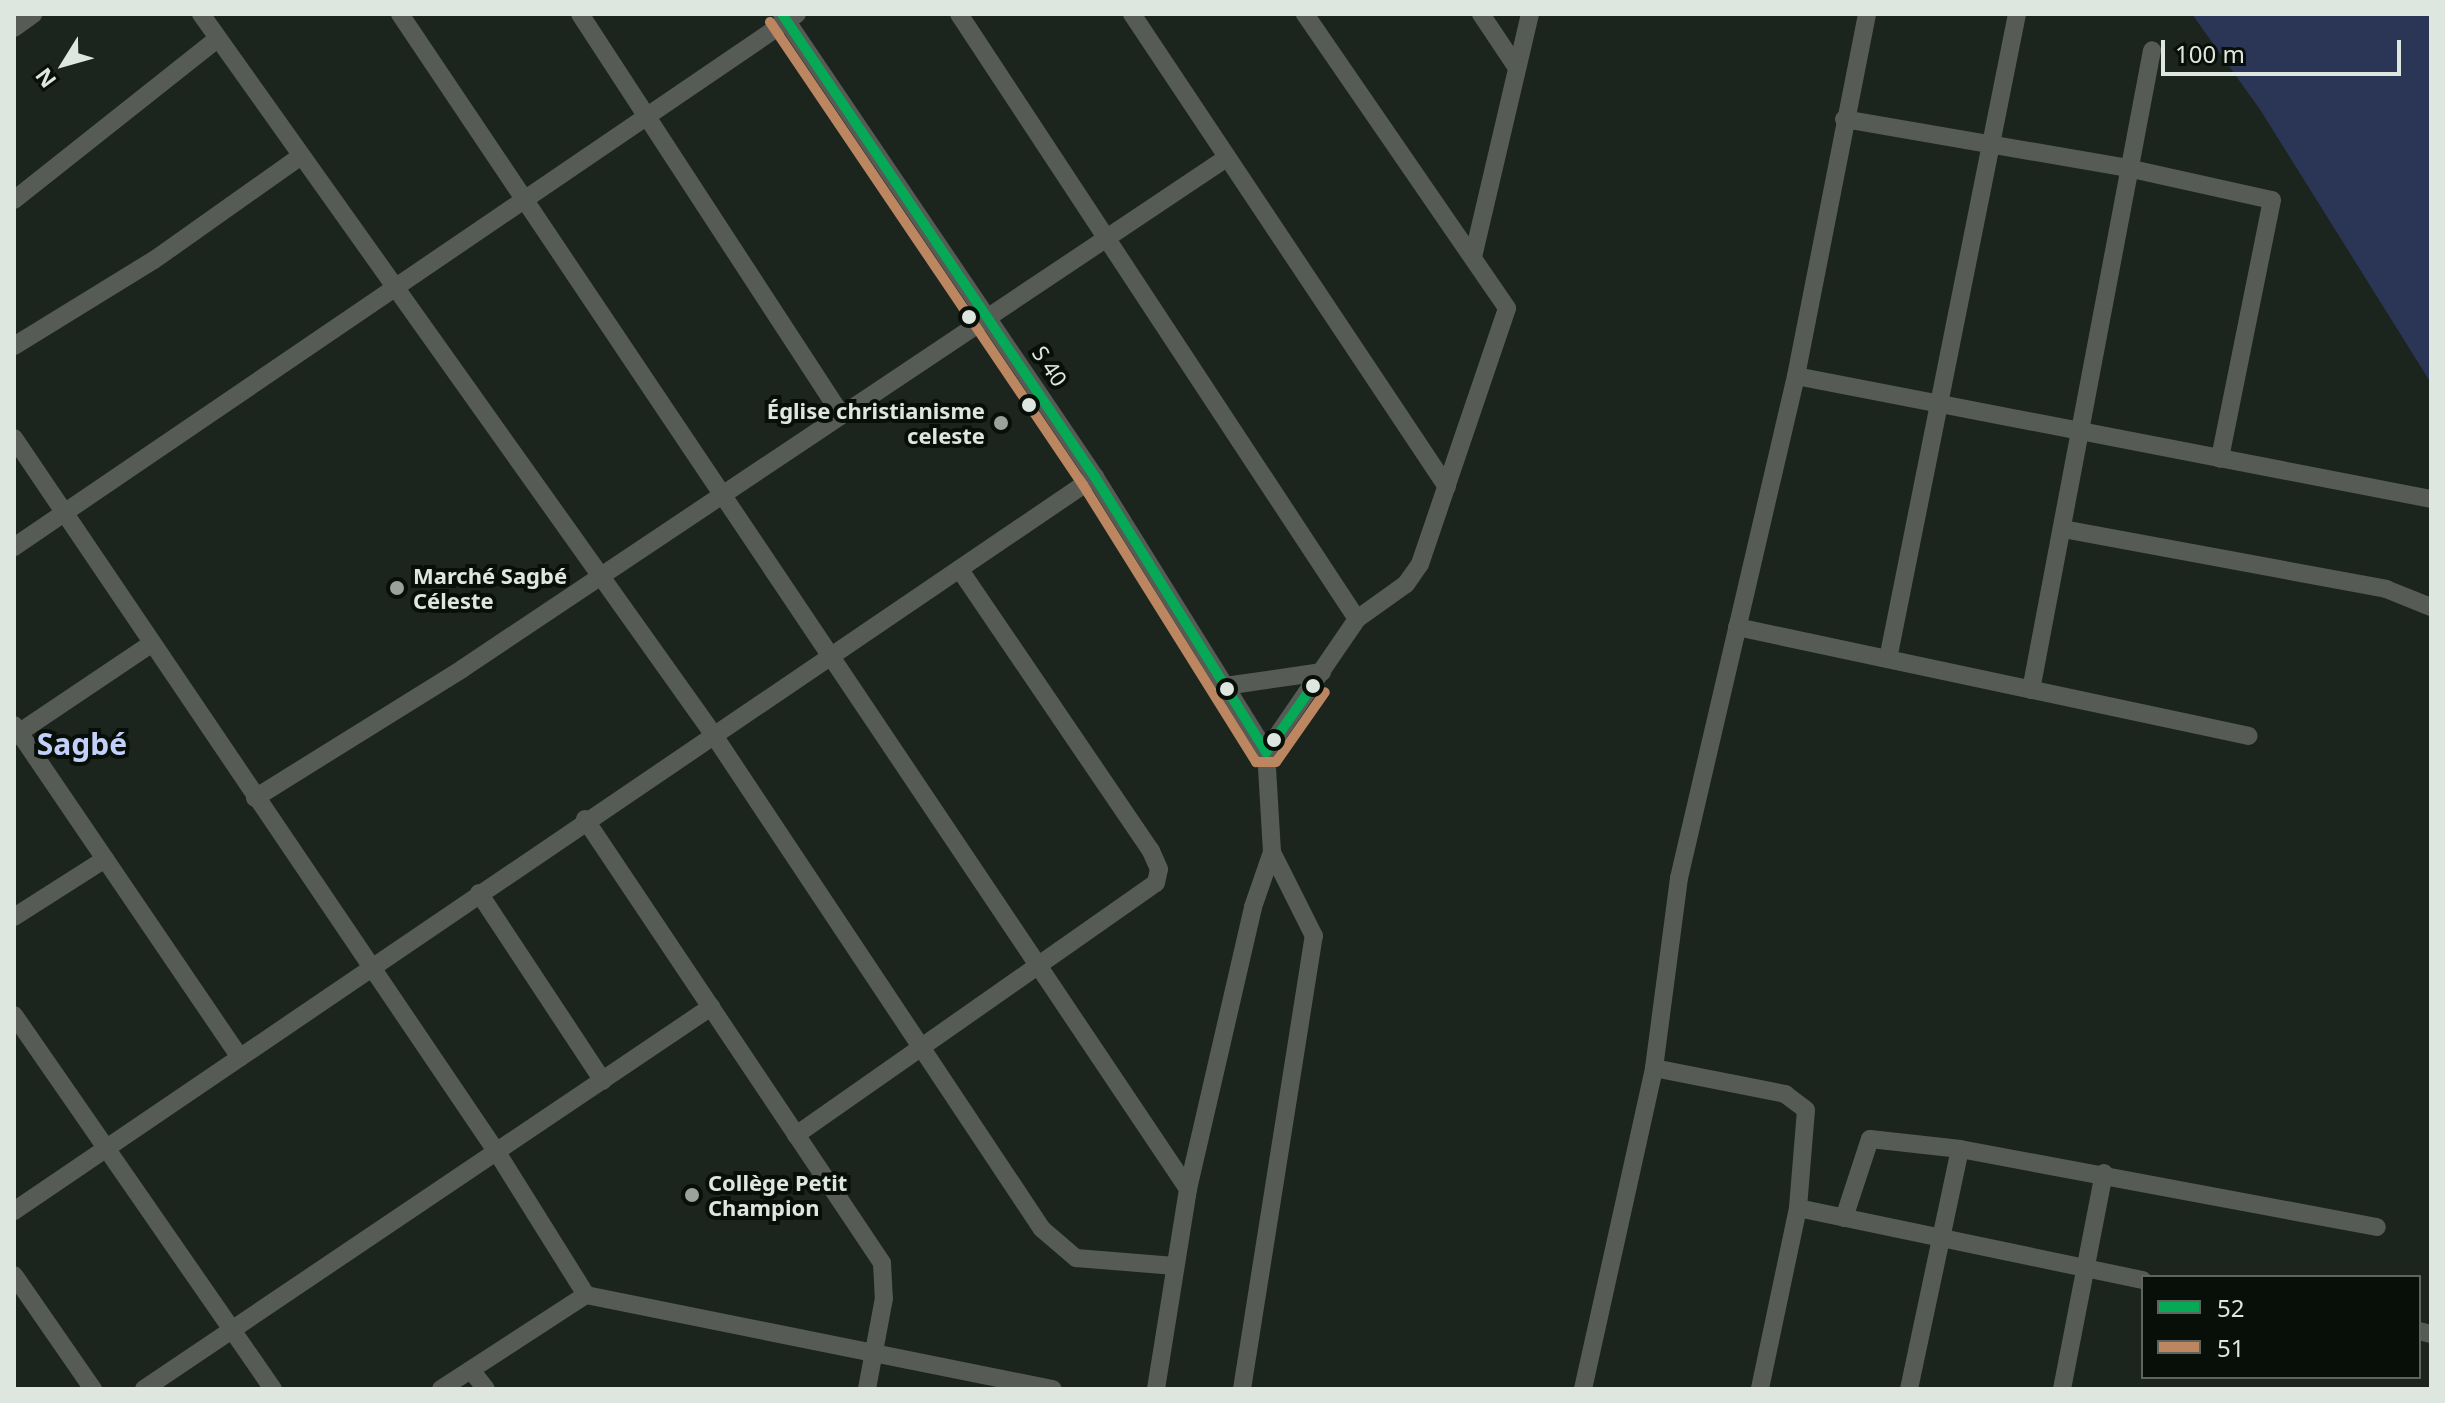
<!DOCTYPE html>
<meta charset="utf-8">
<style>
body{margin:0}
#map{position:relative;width:2445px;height:1403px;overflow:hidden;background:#1c241e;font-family:"Noto Sans",sans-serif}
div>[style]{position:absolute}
.green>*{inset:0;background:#2b3555}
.minor>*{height:18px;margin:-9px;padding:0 9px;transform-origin:9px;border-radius:9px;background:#565b56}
.bus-1>*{height:10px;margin:-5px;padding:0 5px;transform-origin:5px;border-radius:5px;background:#06aa56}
.bus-2>*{height:10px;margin:-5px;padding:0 5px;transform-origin:5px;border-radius:5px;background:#bb8660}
.dots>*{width:22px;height:22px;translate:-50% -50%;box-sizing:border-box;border:4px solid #080f09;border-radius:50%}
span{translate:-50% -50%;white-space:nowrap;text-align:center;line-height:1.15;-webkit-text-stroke:8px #080f09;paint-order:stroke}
.street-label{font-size:22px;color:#dee7df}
.poi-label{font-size:22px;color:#dee7df;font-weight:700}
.right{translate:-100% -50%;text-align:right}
.left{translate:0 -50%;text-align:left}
.district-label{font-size:30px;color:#c2d0fa;font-weight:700}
.frame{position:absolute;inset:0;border:16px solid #dee7df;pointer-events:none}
.legend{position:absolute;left:2141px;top:1275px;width:280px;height:104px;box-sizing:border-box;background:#080f09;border:2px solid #5e655f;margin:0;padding:10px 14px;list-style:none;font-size:24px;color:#dee7df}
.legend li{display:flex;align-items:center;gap:16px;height:40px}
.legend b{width:40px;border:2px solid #5e655f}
.north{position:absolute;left:24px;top:24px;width:80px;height:80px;-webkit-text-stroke:6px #080f09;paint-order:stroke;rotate:233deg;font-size:22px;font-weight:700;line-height:32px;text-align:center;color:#dee7df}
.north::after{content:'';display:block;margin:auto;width:28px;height:36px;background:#dee7df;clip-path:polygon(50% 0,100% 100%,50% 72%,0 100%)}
.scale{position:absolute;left:2161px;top:40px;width:240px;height:36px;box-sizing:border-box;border:4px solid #dee7df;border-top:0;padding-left:10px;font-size:24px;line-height:28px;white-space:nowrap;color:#dee7df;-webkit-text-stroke:6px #080f09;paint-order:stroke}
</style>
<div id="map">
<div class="green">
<div style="clip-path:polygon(2192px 14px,2431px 14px,2431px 383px,2261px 111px)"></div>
</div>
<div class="minor">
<div style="left:201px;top:14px;width:883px;rotate:54.58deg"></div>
<div style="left:713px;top:734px;width:594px;rotate:56.39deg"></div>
<div style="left:1042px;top:1229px;width:45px;rotate:40.5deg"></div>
<div style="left:1076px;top:1258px;width:99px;rotate:4.6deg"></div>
<div style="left:400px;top:14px;width:1415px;rotate:56.15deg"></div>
<div style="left:580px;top:14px;width:478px;rotate:56.9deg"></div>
<div style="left:782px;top:14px;width:559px;rotate:55.94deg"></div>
<div style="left:1095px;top:477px;width:324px;rotate:58.1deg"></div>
<div style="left:959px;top:14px;width:724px;rotate:56.66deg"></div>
<div style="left:1132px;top:14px;width:568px;rotate:56.34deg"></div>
<div style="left:1481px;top:14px;width:61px;rotate:56.3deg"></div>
<div style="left:14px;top:28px;width:24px;rotate:-36deg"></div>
<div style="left:1844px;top:119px;width:292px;rotate:9.8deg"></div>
<div style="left:2132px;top:169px;width:143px;rotate:12.5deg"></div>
<div style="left:2272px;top:200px;width:264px;rotate:101.4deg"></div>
<div style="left:14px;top:200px;width:259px;rotate:-38.4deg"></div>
<div style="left:1473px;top:257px;width:250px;rotate:-76.8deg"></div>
<div style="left:14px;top:346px;width:164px;rotate:-31.6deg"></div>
<div style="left:154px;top:260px;width:176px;rotate:-35.3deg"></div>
<div style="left:1796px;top:376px;width:647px;rotate:10.96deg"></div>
<div style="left:14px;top:438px;width:864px;rotate:55.94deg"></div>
<div style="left:498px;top:1154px;width:166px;rotate:58deg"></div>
<div style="left:2063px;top:529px;width:329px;rotate:10.5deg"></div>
<div style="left:2386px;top:589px;width:48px;rotate:21.8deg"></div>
<div style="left:14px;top:547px;width:947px;rotate:-34.24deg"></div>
<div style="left:1737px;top:627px;width:523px;rotate:12.02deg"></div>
<div style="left:1888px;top:659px;width:658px;rotate:-78.69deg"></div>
<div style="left:1225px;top:686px;width:98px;rotate:-8.2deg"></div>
<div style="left:2031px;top:690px;width:651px;rotate:-79.29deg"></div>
<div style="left:14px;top:725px;width:402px;rotate:55.8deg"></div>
<div style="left:14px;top:736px;width:165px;rotate:-33.9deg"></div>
<div style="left:255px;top:798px;width:244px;rotate:-31.9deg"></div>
<div style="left:462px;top:669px;width:918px;rotate:-33.76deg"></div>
<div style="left:585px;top:819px;width:534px;rotate:56.22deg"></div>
<div style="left:882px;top:1263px;width:35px;rotate:87deg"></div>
<div style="left:884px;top:1298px;width:93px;rotate:100.6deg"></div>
<div style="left:479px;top:893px;width:225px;rotate:56.6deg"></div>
<div style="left:14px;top:917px;width:108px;rotate:-32.5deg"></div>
<div style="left:14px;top:1015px;width:455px;rotate:55.3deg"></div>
<div style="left:1654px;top:1068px;width:134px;rotate:11.2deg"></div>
<div style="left:1785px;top:1094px;width:26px;rotate:37deg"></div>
<div style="left:1806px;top:1110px;width:98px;rotate:94.7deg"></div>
<div style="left:1798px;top:1208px;width:185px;rotate:101.9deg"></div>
<div style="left:796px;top:1135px;width:439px;rotate:-35deg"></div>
<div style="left:1156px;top:883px;width:14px;rotate:-78deg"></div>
<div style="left:1159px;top:869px;width:20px;rotate:-114deg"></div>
<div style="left:1151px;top:851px;width:341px;rotate:-124.2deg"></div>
<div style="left:1798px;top:1208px;width:352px;rotate:11.8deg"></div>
<div style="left:14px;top:1211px;width:1307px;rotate:-34.18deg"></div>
<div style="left:1844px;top:1218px;width:83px;rotate:-71.8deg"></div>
<div style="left:1870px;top:1139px;width:91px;rotate:6.3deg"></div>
<div style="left:14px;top:1275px;width:139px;rotate:55.3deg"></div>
<div style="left:2419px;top:1331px;width:12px;rotate:14deg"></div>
<div style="left:471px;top:1370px;width:24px;rotate:52deg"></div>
<div style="left:144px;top:1389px;width:684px;rotate:-33.97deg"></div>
<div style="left:441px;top:1389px;width:173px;rotate:-33deg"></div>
<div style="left:586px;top:1295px;width:476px;rotate:11.4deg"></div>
<div style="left:1156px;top:1389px;width:203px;rotate:-80.9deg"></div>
<div style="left:1188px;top:1189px;width:289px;rotate:-77deg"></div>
<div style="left:1253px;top:907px;width:58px;rotate:-70.9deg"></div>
<div style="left:1242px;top:1389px;width:459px;rotate:-81deg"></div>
<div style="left:1314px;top:936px;width:94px;rotate:-116.6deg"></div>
<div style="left:1272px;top:852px;width:100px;rotate:-93.4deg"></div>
<div style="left:1266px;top:752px;width:161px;rotate:-55.6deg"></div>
<div style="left:1357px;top:619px;width:60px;rotate:-35.5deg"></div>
<div style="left:1406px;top:584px;width:24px;rotate:-55deg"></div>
<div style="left:1420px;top:564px;width:270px;rotate:-71.2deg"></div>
<div style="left:1507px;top:308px;width:357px;rotate:-124.5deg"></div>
<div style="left:1583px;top:1389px;width:329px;rotate:-77.5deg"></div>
<div style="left:1654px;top:1068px;width:192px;rotate:-82.5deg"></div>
<div style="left:1679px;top:878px;width:515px;rotate:-76.88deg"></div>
<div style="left:1796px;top:376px;width:369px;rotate:-78.9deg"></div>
<div style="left:1909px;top:1389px;width:245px;rotate:-78deg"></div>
<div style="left:1960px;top:1149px;width:424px;rotate:10.6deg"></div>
<div style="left:2062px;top:1389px;width:220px;rotate:-79deg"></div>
</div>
<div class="bus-1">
<div style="left:782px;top:14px;width:559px;rotate:55.94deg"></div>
<div style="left:1095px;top:477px;width:324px;rotate:58.1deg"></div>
<div style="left:1266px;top:752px;width:83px;rotate:-54.8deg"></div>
</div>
<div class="bus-2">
<div style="left:770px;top:22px;width:559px;rotate:55.94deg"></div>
<div style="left:1083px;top:485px;width:327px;rotate:58deg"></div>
<div style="left:1256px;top:762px;width:20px"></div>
<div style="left:1276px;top:762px;width:85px;rotate:-55deg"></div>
</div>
<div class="dots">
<div style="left:969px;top:317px;background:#dee7df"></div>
<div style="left:1029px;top:405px;background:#dee7df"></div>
<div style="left:1001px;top:423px;background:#9aa39b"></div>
<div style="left:397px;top:588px;background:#9aa39b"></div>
<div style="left:1313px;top:686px;background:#dee7df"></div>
<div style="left:1227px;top:689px;background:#dee7df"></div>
<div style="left:1274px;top:740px;background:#dee7df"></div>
<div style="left:692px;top:1195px;background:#9aa39b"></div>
</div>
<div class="street-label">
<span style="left:1050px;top:366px;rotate:56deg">S 40</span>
</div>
<div class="poi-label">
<span class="right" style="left:985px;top:423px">Église christianisme<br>celeste</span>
<span class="left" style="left:413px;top:588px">Marché Sagbé<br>Céleste</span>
<span class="left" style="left:708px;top:1195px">Collège Petit<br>Champion</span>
</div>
<div class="district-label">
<span style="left:82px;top:744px">Sagbé</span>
</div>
<div class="frame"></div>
<ul class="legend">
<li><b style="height:10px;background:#06aa56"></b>52</li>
<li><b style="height:10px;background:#bb8660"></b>51</li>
</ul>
<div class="north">N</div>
<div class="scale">100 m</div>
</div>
